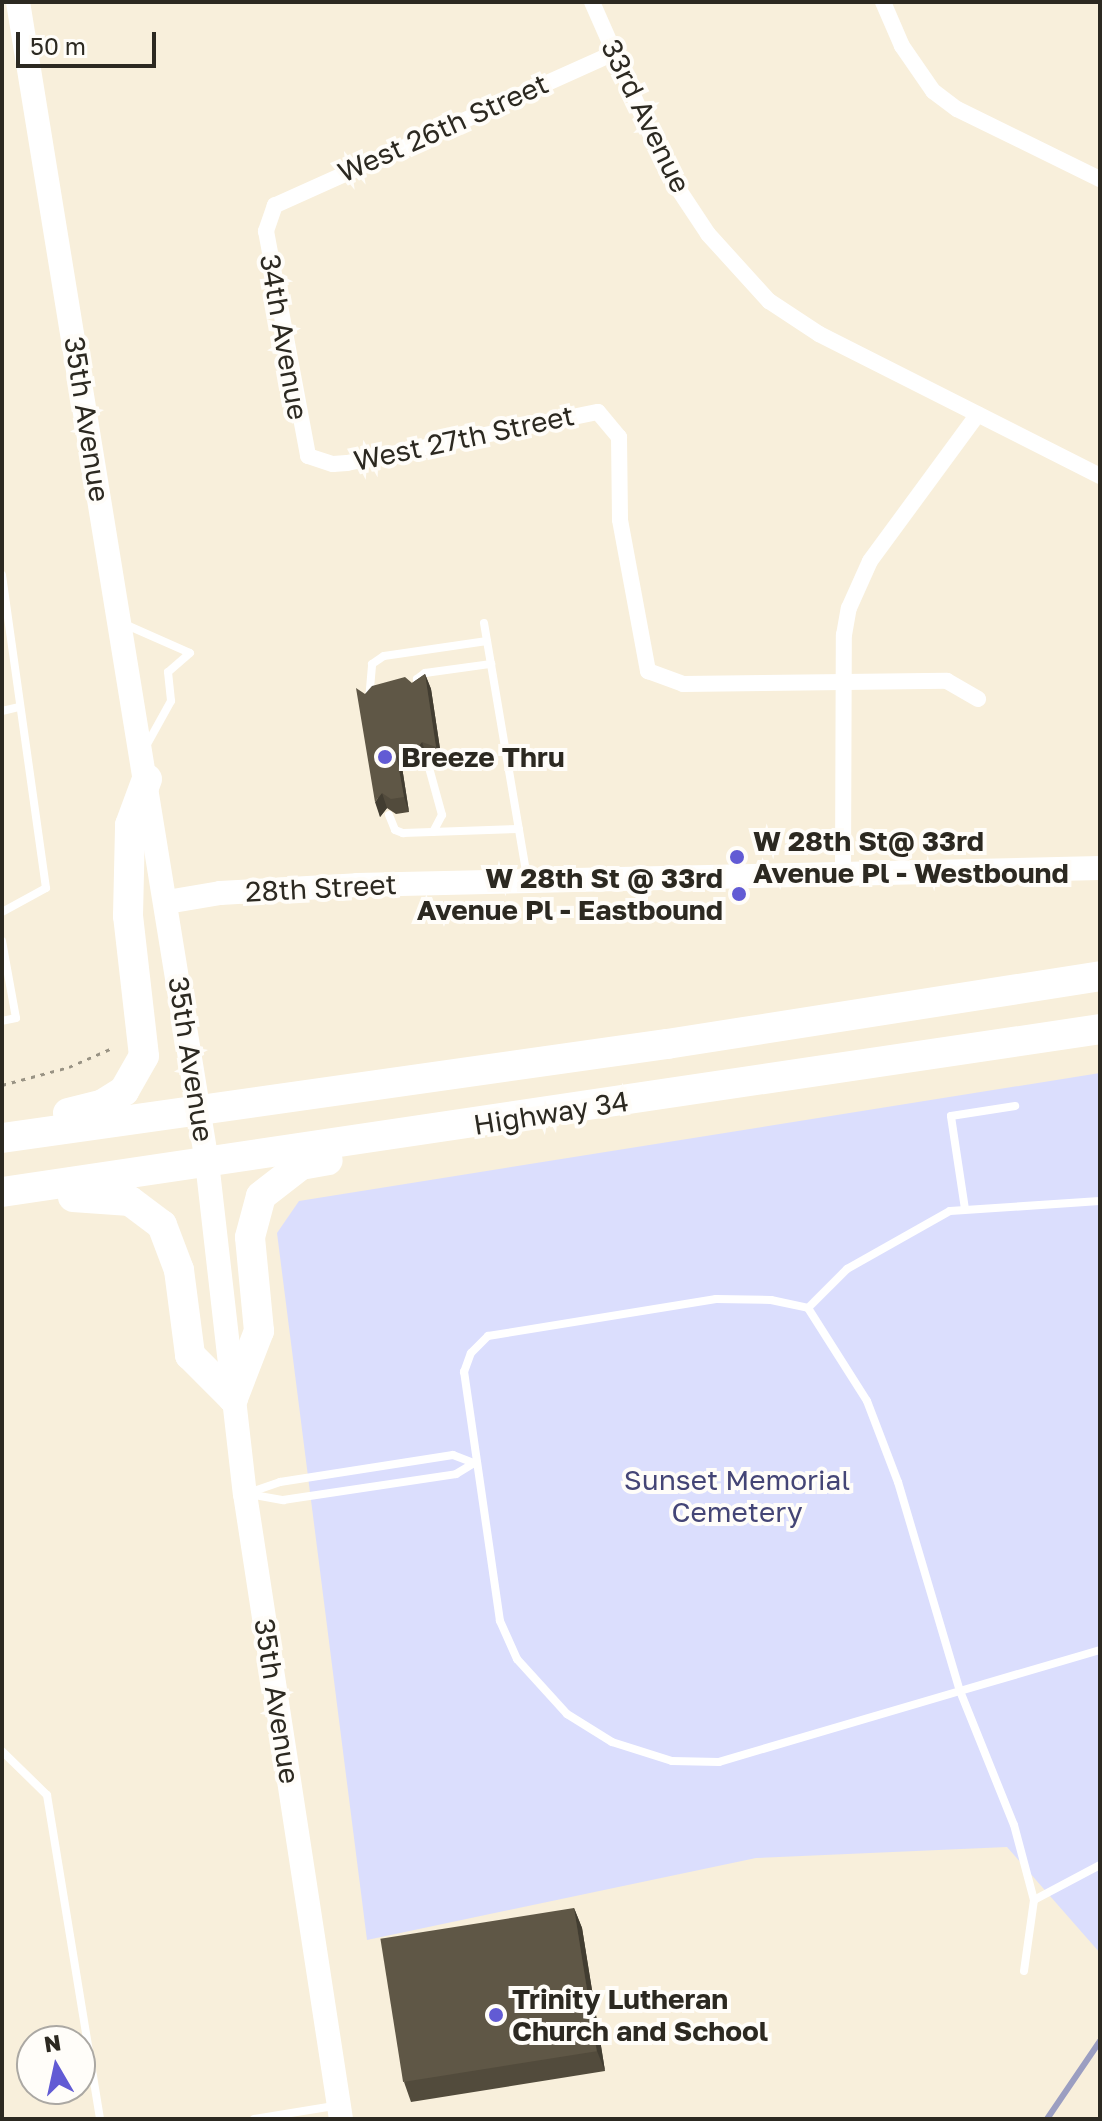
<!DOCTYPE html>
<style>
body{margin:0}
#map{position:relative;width:1102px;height:2121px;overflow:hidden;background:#f8efdb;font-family:"Golos Text",sans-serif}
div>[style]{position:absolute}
.green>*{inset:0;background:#dbdefd}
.stream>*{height:6px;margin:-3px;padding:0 3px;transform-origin:3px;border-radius:3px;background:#9b9ec1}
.path>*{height:3px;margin-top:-1.5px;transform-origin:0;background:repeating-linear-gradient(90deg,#999384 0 4px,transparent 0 10px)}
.lane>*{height:8px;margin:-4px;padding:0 4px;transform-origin:4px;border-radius:4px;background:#fff}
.street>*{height:16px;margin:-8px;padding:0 8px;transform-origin:8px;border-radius:8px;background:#fff}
.secondary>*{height:24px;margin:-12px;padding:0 12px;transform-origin:12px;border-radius:12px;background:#fff}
.highway>*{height:30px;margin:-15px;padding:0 15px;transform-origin:15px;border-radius:15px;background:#fff}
.wall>*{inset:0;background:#524b3c}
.shaded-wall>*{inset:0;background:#423d31}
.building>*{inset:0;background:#5f5746;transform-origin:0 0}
.dots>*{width:22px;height:22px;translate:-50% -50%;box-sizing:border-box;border:4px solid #fffdf9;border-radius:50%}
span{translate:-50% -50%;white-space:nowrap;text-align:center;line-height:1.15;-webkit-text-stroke:8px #fffdf9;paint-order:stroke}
.street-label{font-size:28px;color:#2c2921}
.poi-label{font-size:28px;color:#2c2921;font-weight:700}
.left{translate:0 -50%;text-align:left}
.right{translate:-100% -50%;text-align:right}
.park-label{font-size:28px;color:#444576}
.frame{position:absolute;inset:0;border:4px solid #2c2921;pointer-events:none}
.north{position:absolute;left:16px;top:2025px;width:80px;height:80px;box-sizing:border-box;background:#fffdf9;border:2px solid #aba8a3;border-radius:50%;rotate:351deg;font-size:22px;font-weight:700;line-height:32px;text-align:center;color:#2c2921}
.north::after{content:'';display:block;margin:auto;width:28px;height:36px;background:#625bd4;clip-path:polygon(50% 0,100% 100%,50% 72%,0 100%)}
.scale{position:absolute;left:16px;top:32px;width:140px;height:36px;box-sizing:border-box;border:4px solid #2c2921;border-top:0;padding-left:10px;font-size:24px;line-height:28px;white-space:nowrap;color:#2c2921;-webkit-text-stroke:6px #fffdf9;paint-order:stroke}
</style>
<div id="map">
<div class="green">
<div style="clip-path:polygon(1100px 1073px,1100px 1953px,1007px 1847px,756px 1858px,367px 1940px,277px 1233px,299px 1201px)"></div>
</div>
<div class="stream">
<div style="left:1047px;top:2119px;width:94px;rotate:-55.8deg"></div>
</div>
<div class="path">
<div style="left:2px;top:1085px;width:69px;rotate:-15deg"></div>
<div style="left:69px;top:1067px;width:47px;rotate:-23.8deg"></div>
</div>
<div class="lane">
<div style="left:2px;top:575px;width:316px;rotate:82deg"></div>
<div style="left:46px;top:888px;width:50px;rotate:151.4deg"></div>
<div style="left:122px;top:623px;width:74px;rotate:23.8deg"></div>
<div style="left:190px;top:653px;width:29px;rotate:139deg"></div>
<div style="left:168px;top:672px;width:29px;rotate:84deg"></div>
<div style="left:171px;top:701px;width:54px;rotate:119deg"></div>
<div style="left:484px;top:623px;width:257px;rotate:80.4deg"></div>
<div style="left:417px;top:690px;width:11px;rotate:-90deg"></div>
<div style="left:417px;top:679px;width:10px;rotate:-37deg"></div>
<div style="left:425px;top:673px;width:67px;rotate:-7.8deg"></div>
<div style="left:369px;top:700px;width:36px;rotate:-85deg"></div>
<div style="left:372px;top:664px;width:14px;rotate:-34deg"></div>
<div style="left:384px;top:656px;width:104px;rotate:-8.3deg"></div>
<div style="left:2px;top:711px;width:18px;rotate:-13deg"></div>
<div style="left:428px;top:764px;width:53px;rotate:74.6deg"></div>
<div style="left:442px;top:815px;width:19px;rotate:118deg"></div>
<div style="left:389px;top:815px;width:16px;rotate:68deg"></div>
<div style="left:395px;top:830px;width:9px;rotate:21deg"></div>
<div style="left:403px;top:833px;width:116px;rotate:-2deg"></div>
<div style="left:2px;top:941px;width:78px;rotate:79.7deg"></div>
<div style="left:16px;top:1018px;width:14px;rotate:168deg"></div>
<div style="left:965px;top:1209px;width:94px;rotate:-98.6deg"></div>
<div style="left:951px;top:1116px;width:65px;rotate:-8.9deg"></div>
<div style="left:808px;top:1308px;width:55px;rotate:-45deg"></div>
<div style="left:847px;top:1269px;width:118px;rotate:-29.4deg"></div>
<div style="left:950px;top:1211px;width:150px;rotate:-3.8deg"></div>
<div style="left:248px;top:1493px;width:34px;rotate:-19deg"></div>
<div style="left:280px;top:1482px;width:175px;rotate:-8.9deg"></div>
<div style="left:453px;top:1455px;width:22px;rotate:21deg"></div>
<div style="left:248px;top:1494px;width:36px;rotate:10deg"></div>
<div style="left:283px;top:1500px;width:175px;rotate:-8.5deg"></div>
<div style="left:456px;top:1474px;width:21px;rotate:-31deg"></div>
<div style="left:1100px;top:1650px;width:146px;rotate:163.7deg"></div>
<div style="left:960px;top:1691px;width:251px;rotate:163.6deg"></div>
<div style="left:719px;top:1762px;width:47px;rotate:-178.8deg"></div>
<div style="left:672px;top:1761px;width:63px;rotate:-162.4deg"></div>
<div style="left:612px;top:1742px;width:53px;rotate:-148.1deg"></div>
<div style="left:567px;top:1714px;width:74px;rotate:-132.3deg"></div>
<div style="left:517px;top:1659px;width:42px;rotate:-114.1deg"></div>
<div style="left:500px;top:1621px;width:252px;rotate:-98.2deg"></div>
<div style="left:464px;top:1372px;width:20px;rotate:-70deg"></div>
<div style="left:471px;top:1353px;width:24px;rotate:-45deg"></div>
<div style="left:488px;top:1336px;width:231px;rotate:-9.2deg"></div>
<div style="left:716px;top:1299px;width:55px;rotate:1deg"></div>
<div style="left:771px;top:1300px;width:38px;rotate:12deg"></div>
<div style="left:808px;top:1308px;width:110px;rotate:57.6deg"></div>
<div style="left:867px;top:1401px;width:87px;rotate:69.1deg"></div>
<div style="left:898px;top:1482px;width:218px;rotate:73.5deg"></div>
<div style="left:960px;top:1691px;width:144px;rotate:68.1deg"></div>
<div style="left:1014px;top:1825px;width:78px;rotate:75.1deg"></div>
<div style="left:1034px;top:1900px;width:75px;rotate:-27.9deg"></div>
<div style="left:2px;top:1751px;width:63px;rotate:44.4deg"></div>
<div style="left:47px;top:1795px;width:328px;rotate:80.7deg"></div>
<div style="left:1024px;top:1971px;width:72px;rotate:-82deg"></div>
<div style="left:254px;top:2119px;width:81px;rotate:-9.2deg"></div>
</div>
<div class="street">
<div style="left:592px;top:2px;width:186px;rotate:66.2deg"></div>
<div style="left:667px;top:172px;width:74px;rotate:56.5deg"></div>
<div style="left:708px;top:234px;width:91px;rotate:47.7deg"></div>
<div style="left:769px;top:301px;width:60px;rotate:33.4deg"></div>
<div style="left:819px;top:334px;width:315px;rotate:26.8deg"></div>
<div style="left:883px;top:2px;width:48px;rotate:66.6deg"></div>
<div style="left:902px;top:46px;width:55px;rotate:55.4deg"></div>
<div style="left:933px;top:91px;width:30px;rotate:37deg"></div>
<div style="left:957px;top:109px;width:159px;rotate:26.1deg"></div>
<div style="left:614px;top:53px;width:372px;rotate:155.8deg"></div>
<div style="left:275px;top:205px;width:28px;rotate:109deg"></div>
<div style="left:266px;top:231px;width:229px;rotate:79.4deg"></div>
<div style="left:308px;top:456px;width:26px;rotate:18deg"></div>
<div style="left:333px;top:464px;width:14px;rotate:-4deg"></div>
<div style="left:347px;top:463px;width:256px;rotate:-11.5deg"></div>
<div style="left:598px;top:412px;width:33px;rotate:50deg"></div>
<div style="left:619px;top:437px;width:83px;rotate:89.3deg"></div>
<div style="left:620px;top:520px;width:154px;rotate:79.5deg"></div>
<div style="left:648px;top:671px;width:37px;rotate:20deg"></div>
<div style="left:683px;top:684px;width:264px;rotate:-0.7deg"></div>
<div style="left:947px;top:681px;width:36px;rotate:30deg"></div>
<div style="left:843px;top:874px;width:239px;rotate:-89.8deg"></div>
<div style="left:844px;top:635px;width:27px;rotate:-80deg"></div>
<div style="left:849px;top:608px;width:51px;rotate:-65.9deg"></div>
<div style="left:870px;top:561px;width:182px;rotate:-53.7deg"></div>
</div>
<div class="secondary">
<div style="left:18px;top:2px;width:1175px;rotate:80.75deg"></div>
<div style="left:207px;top:1162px;width:334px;rotate:83.5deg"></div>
<div style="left:245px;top:1494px;width:632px;rotate:81.27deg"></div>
<div style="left:167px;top:902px;width:54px;rotate:-9.6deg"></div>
<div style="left:220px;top:893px;width:137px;rotate:-3.3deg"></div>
<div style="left:357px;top:885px;width:743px;rotate:-1.31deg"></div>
</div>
<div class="highway">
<div style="left:68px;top:1113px;width:36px;rotate:-14deg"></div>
<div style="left:103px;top:1104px;width:25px;rotate:-32deg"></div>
<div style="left:124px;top:1091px;width:40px;rotate:-60.3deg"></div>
<div style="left:144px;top:1056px;width:141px;rotate:-96.5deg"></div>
<div style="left:128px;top:916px;width:91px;rotate:-88.7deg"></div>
<div style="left:130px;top:825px;width:49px;rotate:-69.7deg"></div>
<div style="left:2px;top:1138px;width:672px;rotate:-8.05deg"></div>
<div style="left:667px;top:1044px;width:438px;rotate:-8.9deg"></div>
<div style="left:2px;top:1192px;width:1110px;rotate:-8.44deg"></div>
<div style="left:73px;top:1197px;width:57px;rotate:4deg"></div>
<div style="left:130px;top:1201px;width:40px;rotate:37deg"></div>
<div style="left:162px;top:1225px;width:48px;rotate:69.3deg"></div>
<div style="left:179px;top:1270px;width:86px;rotate:82.6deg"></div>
<div style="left:190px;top:1355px;width:61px;rotate:45deg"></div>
<div style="left:233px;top:1398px;width:72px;rotate:-68.8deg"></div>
<div style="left:259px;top:1331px;width:94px;rotate:-95.5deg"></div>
<div style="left:250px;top:1237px;width:42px;rotate:-75deg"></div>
<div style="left:261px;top:1196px;width:51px;rotate:-37.8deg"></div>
<div style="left:301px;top:1165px;width:27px;rotate:-10deg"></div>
</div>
<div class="wall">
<div style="clip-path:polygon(425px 674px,431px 689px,442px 762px,427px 757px,421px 765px,402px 767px,409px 812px,396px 814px,387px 808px,380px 817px,365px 694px,412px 683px)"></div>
<div style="clip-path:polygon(574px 1908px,582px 1928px,605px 2071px,411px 2102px,404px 2082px)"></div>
</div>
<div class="shaded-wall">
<div style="clip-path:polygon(425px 674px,431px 689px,442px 762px,436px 747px)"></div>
<div style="clip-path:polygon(422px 742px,427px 757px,421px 765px,416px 750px)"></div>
<div style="clip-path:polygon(396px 753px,402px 767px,409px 812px,404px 797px)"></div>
<div style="clip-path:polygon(382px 793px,387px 808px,380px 817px,375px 802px)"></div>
<div style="clip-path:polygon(574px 1908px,582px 1928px,605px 2071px,597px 2051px)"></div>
</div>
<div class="building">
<div style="clip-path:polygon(425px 674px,436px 747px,422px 742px,416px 750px,396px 753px,404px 797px,391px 799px,382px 793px,375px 802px,356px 688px,365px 694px,372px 686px,405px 677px,412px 683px)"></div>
<div style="left:574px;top:1908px;width:145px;height:196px;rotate:81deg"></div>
</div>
<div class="dots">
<div style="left:385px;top:757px;background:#625bd4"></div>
<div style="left:737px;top:857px;background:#625bd4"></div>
<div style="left:739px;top:894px;background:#625bd4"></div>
<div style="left:496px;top:2015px;background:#625bd4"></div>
</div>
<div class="street-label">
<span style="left:646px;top:116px;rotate:64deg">33rd Avenue</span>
<span style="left:443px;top:128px;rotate:-24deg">West 26th Street</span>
<span style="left:284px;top:337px;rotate:80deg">34th Avenue</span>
<span style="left:87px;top:419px;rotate:81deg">35th Avenue</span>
<span style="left:464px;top:438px;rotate:-12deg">West 27th Street</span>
<span style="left:321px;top:888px;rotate:-3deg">28th Street</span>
<span style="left:191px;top:1059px;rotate:81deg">35th Avenue</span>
<span style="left:551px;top:1113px;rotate:-9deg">Highway 34</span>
<span style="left:277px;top:1701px;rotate:81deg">35th Avenue</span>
</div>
<div class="poi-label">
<span class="left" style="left:401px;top:757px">Breeze Thru</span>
<span class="left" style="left:753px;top:857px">W 28th St@ 33rd<br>Avenue Pl - Westbound</span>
<span class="right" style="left:723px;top:894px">W 28th St @ 33rd<br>Avenue Pl - Eastbound</span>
<span class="left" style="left:512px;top:2015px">Trinity Lutheran<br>Church and School</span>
</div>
<div class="park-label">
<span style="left:737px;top:1496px">Sunset Memorial<br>Cemetery</span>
</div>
<div class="frame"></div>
<div class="north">N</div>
<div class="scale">50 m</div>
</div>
